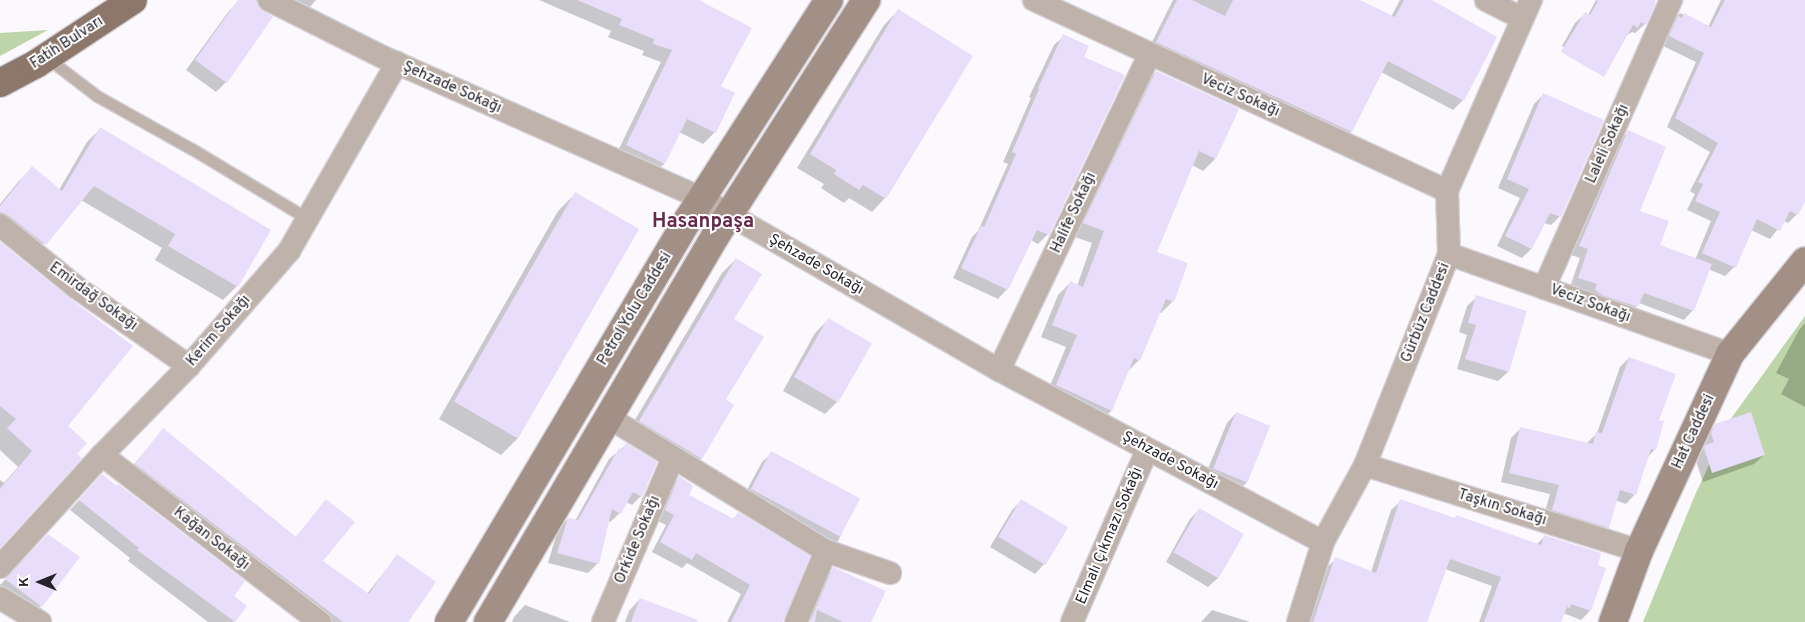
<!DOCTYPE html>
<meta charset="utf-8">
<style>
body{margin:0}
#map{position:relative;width:1805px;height:622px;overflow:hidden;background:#fbf9fe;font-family:Overpass,sans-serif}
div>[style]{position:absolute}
.green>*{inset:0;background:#bdd5a8}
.shadow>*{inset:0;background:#0003}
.building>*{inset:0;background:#e8ddfa;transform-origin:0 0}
.roads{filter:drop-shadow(1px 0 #d5d2d8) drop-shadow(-1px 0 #d5d2d8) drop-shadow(0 1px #d5d2d8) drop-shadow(0 -1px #d5d2d8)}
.lane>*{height:11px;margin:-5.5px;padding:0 5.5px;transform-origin:5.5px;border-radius:5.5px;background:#bfb2ab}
.street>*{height:22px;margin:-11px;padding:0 11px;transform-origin:11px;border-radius:11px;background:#bfb2ab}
.secondary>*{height:28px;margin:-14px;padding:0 14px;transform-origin:14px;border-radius:14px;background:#a28f85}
.primary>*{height:28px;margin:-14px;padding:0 14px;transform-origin:14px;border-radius:14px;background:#8d766a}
span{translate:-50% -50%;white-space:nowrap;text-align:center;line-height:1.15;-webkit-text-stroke:4px #fff;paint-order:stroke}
.street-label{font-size:15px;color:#26222c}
.district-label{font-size:20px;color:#67284a;font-weight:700}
.north{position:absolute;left:15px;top:557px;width:50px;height:50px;-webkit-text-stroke:4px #fff;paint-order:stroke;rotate:270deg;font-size:14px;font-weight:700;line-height:20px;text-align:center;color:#26222c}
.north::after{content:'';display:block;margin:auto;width:18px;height:22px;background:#26222c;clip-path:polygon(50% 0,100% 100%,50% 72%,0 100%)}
</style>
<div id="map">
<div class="green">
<div style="clip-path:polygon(48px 30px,0 56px,0 33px)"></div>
<div style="clip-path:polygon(1805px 316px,1805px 622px,1643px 622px,1695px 495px,1730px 420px)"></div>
</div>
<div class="shadow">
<div style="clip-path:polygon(253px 0,316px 0,299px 20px)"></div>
<div style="clip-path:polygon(539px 0,695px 0,719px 87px,715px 132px,703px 144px,679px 132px,664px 164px,652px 175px,615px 157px,661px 62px,642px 55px,644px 51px,608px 37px,611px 31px)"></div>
<div style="clip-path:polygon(1173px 0,1357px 0,1391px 17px,1400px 0,1429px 0,1463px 100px,1453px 110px,1381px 72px,1351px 132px,1341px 142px,1147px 52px)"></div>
<div style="clip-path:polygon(1596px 0,1653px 0,1645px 24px,1635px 33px,1632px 32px,1626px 36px,1603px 70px,1562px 46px,1575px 23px,1585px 14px,1588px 15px)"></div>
<div style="clip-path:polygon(1721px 0,1805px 0,1805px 200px,1797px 214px,1788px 223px,1784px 221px,1770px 239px,1751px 230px,1734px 267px,1725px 276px,1708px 269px,1693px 310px,1684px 320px,1639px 303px,1628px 316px,1570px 287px,1580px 258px,1571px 255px,1619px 141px,1628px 132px,1639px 211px,1658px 246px,1695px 260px,1711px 221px,1687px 210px,1695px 194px,1690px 191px,1710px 152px,1667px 127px,1696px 62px,1661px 45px,1671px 22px,1680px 13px,1708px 27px)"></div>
<div style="clip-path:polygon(238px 2px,256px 5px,262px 12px,272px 17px,226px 82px,216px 92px,186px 70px,229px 11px)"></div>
<div style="clip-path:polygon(898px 11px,885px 198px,872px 212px,849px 198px,844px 203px,821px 188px,824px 184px,797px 168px,884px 25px)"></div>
<div style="clip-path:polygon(1064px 36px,1082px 57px,1048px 234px,1038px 244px,1031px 240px,1007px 289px,998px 299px,953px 278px,972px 237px,978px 231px,1008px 164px,1003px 162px,1031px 98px,1029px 97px,1054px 45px)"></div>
<div style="clip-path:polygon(1156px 72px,1215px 159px,1203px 171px,1192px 165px,1155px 253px,1173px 301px,1161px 313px,1159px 312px,1139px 360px,1127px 372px,1111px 411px,1099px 423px,1045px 398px,1066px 347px,1041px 337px,1058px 295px,1070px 283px,1077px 286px,1092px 243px,1072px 236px,1144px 84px)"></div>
<div style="clip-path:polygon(1544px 94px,1560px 216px,1551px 225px,1544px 223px,1531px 249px,1522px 258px,1497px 246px,1520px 198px,1498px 188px,1534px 104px)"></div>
<div style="clip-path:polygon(100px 129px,270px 230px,237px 286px,223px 300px,155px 260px,162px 248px,81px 200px,31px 258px,0 233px,0 204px,18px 182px,32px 168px,59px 190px,87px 142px)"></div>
<div style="clip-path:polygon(575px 194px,518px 438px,501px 455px,439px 419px,558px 211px)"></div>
<div style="clip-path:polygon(0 244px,66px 426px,0 546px,0 480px,4px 483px,18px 467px,0 450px)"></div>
<div style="clip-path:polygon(736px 259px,724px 400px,733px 405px,701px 459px,688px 472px,626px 435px,722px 273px)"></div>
<div style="clip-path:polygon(1477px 297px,1526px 312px,1508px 372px,1498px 381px,1457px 369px,1467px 335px,1459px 332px,1467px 306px)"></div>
<div style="clip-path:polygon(829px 319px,838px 401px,825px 414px,783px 391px,815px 333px)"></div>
<div style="clip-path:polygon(1805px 323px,1805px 407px,1781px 394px,1789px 379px,1776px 373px,1799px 330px)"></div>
<div style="clip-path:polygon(1629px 358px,1658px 421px,1655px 449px,1647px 458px,1635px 494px,1626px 504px,1615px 500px,1608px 527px,1598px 536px,1543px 519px,1550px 494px,1501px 482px,1511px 438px,1520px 429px,1587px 443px,1597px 433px,1620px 367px)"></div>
<div style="clip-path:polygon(1236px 413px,1247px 482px,1237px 492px,1204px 478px,1227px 423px)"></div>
<div style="clip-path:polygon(1716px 425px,1764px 455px,1754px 464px,1703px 482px,1695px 458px,1704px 448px,1702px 443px,1706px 435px)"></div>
<div style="clip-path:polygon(163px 430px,295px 538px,326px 501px,322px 562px,367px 594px,397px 556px,406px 622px,319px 622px,126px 474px)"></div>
<div style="clip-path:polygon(626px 445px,641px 496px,632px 505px,626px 502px,620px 513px,610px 522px,608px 521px,598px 563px,588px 573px,548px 563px,558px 529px,568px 519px,575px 521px,609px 459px)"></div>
<div style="clip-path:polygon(772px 453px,858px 499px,838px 541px,828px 550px,742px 499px,762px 462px)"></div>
<div style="clip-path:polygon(680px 478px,687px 495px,732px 520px,738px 514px,767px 622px,727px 622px,741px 594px,687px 563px,682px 568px,652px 552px,666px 525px,656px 520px,670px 487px)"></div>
<div style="clip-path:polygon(92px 486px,117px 488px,245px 606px,233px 622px,208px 622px,128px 561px,130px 558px,70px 510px)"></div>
<div style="clip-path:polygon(1021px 501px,1044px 564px,1035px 574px,990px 547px,1012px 510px)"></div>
<div style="clip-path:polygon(1401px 501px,1454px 519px,1456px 517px,1536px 545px,1545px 536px,1590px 611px,1581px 620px,1563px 613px,1560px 622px,1479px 622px,1492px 586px,1445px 569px,1426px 622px,1307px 622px,1326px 568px,1336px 559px,1371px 572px,1391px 510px)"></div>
<div style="clip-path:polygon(1199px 510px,1242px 534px,1218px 578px,1208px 587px,1166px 562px,1190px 519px)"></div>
<div style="clip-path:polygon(39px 545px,41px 606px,32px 616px,0 592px,0 585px)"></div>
<div style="clip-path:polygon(834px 569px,870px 622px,813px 622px,807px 619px,824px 578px)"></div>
<div style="clip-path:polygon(640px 599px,676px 622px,625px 622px,629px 611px)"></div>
<div style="clip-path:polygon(525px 605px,570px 622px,512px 622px,514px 617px)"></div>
<div style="clip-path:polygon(1212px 610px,1250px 622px,1201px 622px)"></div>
</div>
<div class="building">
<div style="clip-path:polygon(238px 0,256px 0,258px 8px,273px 17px,227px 83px,195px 60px)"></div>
<div style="clip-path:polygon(577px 0,699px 0,752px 28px,721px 86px,735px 93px,716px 133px,687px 119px,665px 164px,626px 145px,672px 50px,653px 44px,654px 39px,619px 25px,622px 19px)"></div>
<div style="clip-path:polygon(1177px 0,1192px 0,1225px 16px,1233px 0,1360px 0,1395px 17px,1404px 0,1432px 0,1497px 37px,1464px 101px,1388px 61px,1352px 132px,1156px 42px)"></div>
<div style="clip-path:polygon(1595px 0,1655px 0,1656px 2px,1646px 25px,1641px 22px,1638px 28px,1633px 25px,1604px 77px,1561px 52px,1585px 12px,1590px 15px,1598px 1px)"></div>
<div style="clip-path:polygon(1725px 0,1805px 0,1805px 202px,1798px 215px,1790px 211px,1780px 231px,1757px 219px,1736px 268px,1702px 253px,1720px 212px,1695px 201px,1703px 184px,1698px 182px,1718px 143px,1675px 118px,1704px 53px,1669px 36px,1678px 16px,1682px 18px,1684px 13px,1711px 27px)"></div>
<div style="clip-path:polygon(898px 9px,973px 56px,886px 199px,863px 185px,859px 190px,834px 174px,836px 170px,810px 154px)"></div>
<div style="clip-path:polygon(1063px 34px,1089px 46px,1084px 57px,1125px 75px,1049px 235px,1037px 230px,1008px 290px,961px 268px,981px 226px,984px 227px,1002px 186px,1016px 154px,1012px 152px,1039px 89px,1038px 88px)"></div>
<div style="clip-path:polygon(1156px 71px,1239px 109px,1216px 159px,1199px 151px,1157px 252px,1188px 263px,1174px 302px,1166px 299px,1140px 361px,1134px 358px,1112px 411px,1056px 385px,1077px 335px,1052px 325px,1070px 281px,1083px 287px,1104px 231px,1083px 223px)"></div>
<div style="clip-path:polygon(1543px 93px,1604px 120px,1561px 217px,1550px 213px,1532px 249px,1505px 236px,1529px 189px,1507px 179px)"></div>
<div style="clip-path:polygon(100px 127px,271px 230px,238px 287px,168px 246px,175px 234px,94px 186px,46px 245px,8px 215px,0 212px,0 206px,32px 166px,62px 191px)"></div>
<div style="clip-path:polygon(1628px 130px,1666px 147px,1640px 211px,1669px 221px,1660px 245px,1712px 264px,1694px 311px,1644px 293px,1638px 307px,1602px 295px,1595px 290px,1597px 284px,1578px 278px,1588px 249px,1579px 246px)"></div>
<div style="left:575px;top:192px;width:74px;height:242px;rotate:30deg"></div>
<div style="clip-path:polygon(0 242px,68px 297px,133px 346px,68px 426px,87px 443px,77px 454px,82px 458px,0 548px,0 489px,32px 451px,7px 428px,16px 419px,0 406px)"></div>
<div style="clip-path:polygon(736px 258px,762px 274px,734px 319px,764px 337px,726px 399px,734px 405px,702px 459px,639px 421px)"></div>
<div style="clip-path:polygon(1476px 295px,1527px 311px,1509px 372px,1465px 359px,1476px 325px,1468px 323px)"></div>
<div style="left:828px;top:318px;width:51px;height:68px;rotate:30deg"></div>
<div style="clip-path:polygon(1629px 357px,1676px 374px,1659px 420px,1664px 421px,1656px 450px,1651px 449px,1636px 495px,1620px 490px,1609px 528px,1552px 510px,1559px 485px,1509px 473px,1520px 427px,1593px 444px,1596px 432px,1602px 433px)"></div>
<div style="left:1236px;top:412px;width:37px;height:61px;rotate:22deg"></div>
<div style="clip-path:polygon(1751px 412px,1765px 455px,1712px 473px,1704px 448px,1705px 445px,1714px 442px,1711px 433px,1715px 424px)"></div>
<div style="clip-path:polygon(163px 428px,296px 537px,326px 499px,355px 522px,323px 561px,369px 594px,397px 554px,436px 582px,408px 622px,343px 622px,135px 464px)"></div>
<div style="clip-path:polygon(626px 443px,657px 462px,642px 497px,633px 492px,621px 514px,612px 509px,599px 564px,557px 553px,568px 518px,578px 520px,619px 448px,622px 450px)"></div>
<div style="left:771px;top:451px;width:101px;height:43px;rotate:28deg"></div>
<div style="clip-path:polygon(102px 474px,117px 486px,118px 484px,245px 581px,234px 596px,247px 606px,235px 622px,137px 550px,139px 548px,79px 500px)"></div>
<div style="clip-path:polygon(679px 476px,693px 486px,689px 495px,734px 519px,738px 512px,810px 556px,783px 622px,731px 622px,750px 585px,696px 553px,692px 560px,660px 542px,674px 515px,665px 510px)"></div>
<div style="left:1021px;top:499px;width:55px;height:44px;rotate:31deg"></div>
<div style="clip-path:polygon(1400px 499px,1455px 518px,1456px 515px,1541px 545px,1544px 535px,1601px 553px,1598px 565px,1606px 568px,1591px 611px,1571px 604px,1570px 608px,1567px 607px,1561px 622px,1484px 622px,1501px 577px,1450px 559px,1427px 622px,1313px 622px,1335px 557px,1376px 573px)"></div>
<div style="left:1199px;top:508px;width:52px;height:51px;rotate:30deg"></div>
<div style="clip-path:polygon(48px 534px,80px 557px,42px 607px,5px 579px)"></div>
<div style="clip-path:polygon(833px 567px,886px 591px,871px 622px,843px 622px,817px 610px,815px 622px,810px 622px)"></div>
<div style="clip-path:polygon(640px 598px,698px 620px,698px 622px,631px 622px)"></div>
</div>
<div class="roads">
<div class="lane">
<div style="left:46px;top:57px;width:64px;rotate:37.4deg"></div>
<div style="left:97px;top:96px;width:109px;rotate:29.2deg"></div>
<div style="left:192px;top:149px;width:135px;rotate:31.1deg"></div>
</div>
<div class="street">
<div style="left:269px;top:0;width:127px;rotate:26.6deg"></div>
<div style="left:383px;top:57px;width:348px;rotate:23.9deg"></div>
<div style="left:701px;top:198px;width:344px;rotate:30deg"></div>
<div style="left:999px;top:370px;width:367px;rotate:28deg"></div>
<div style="left:1034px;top:0;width:455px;rotate:24.8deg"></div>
<div style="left:1486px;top:0;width:39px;rotate:27deg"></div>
<div style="left:0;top:225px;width:98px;rotate:39.2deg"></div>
<div style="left:76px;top:287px;width:138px;rotate:35deg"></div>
<div style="left:1449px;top:254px;width:298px;rotate:19.6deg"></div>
<div style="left:1544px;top:288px;width:315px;rotate:-66.2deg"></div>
<div style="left:999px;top:370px;width:349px;rotate:-64.5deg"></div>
<div style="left:608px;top:417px;width:256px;rotate:31.6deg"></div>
<div style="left:826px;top:551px;width:68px;rotate:19deg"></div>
<div style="left:102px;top:455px;width:275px;rotate:37.5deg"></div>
<div style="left:1365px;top:465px;width:287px;rotate:17.4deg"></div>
<div style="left:0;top:567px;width:151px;rotate:-47.7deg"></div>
<div style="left:102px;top:455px;width:124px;rotate:-45.7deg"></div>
<div style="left:189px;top:366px;width:152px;rotate:-49deg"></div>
<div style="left:289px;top:251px;width:217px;rotate:-60.1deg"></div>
<div style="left:0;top:598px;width:47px;rotate:31deg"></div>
<div style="left:603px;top:622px;width:178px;rotate:-66.9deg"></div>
<div style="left:796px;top:622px;width:77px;rotate:-67.1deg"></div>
<div style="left:1072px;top:622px;width:188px;rotate:-66.4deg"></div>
<div style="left:1298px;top:622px;width:84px;rotate:-72.6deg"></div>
<div style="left:1323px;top:542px;width:88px;rotate:-61.4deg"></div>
<div style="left:1365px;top:465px;width:227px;rotate:-68.3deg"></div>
<div style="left:1449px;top:254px;width:63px;rotate:-91.8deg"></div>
<div style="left:1447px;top:191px;width:209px;rotate:-66.3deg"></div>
</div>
<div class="secondary">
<div style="left:449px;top:622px;width:470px;rotate:-59.3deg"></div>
<div style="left:689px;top:218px;width:259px;rotate:-57.3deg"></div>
<div style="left:488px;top:622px;width:449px;rotate:-59.5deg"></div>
<div style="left:716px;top:235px;width:279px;rotate:-57.4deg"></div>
<div style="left:1613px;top:622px;width:76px;rotate:-69.9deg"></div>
<div style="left:1639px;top:551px;width:217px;rotate:-65.2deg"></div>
<div style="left:1730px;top:354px;width:119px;rotate:-51.1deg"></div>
</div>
<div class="primary">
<div style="left:0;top:83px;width:41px;rotate:-27.8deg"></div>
<div style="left:36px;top:64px;width:116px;rotate:-33.4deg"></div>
</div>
</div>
<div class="street-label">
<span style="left:67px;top:43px;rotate:-33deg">Fatih Bulvarı</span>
<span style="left:452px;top:88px;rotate:24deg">Şehzade Sokağı</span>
<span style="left:1240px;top:96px;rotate:24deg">Veciz Sokağı</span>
<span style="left:1608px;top:144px;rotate:-66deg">Laleli Sokağı</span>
<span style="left:1074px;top:213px;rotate:-65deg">Halife Sokağı</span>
<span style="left:816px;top:265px;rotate:30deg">Şehzade Sokağı</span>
<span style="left:93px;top:297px;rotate:36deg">Emirdağ Sokağı</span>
<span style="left:1590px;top:304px;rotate:20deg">Veciz Sokağı</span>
<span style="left:635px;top:309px;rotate:-59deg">Petrol Yolu Caddesi</span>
<span style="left:1426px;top:313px;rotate:-68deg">Gürbüz Caddesi</span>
<span style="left:219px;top:331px;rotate:-49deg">Kerim Sokağı</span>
<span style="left:1694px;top:432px;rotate:-65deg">Hat Caddesi</span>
<span style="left:1170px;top:461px;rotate:28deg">Şehzade Sokağı</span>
<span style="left:1502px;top:508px;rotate:17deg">Taşkın Sokağı</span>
<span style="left:1110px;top:536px;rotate:-67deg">Elmalı Çıkmazı Sokağı</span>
<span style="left:211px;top:539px;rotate:38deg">Kağan Sokağı</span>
<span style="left:638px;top:540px;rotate:-67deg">Orkide Sokağı</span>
</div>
<div class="district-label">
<span style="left:703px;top:222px">Hasanpaşa</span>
</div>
<div class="north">K</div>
</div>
